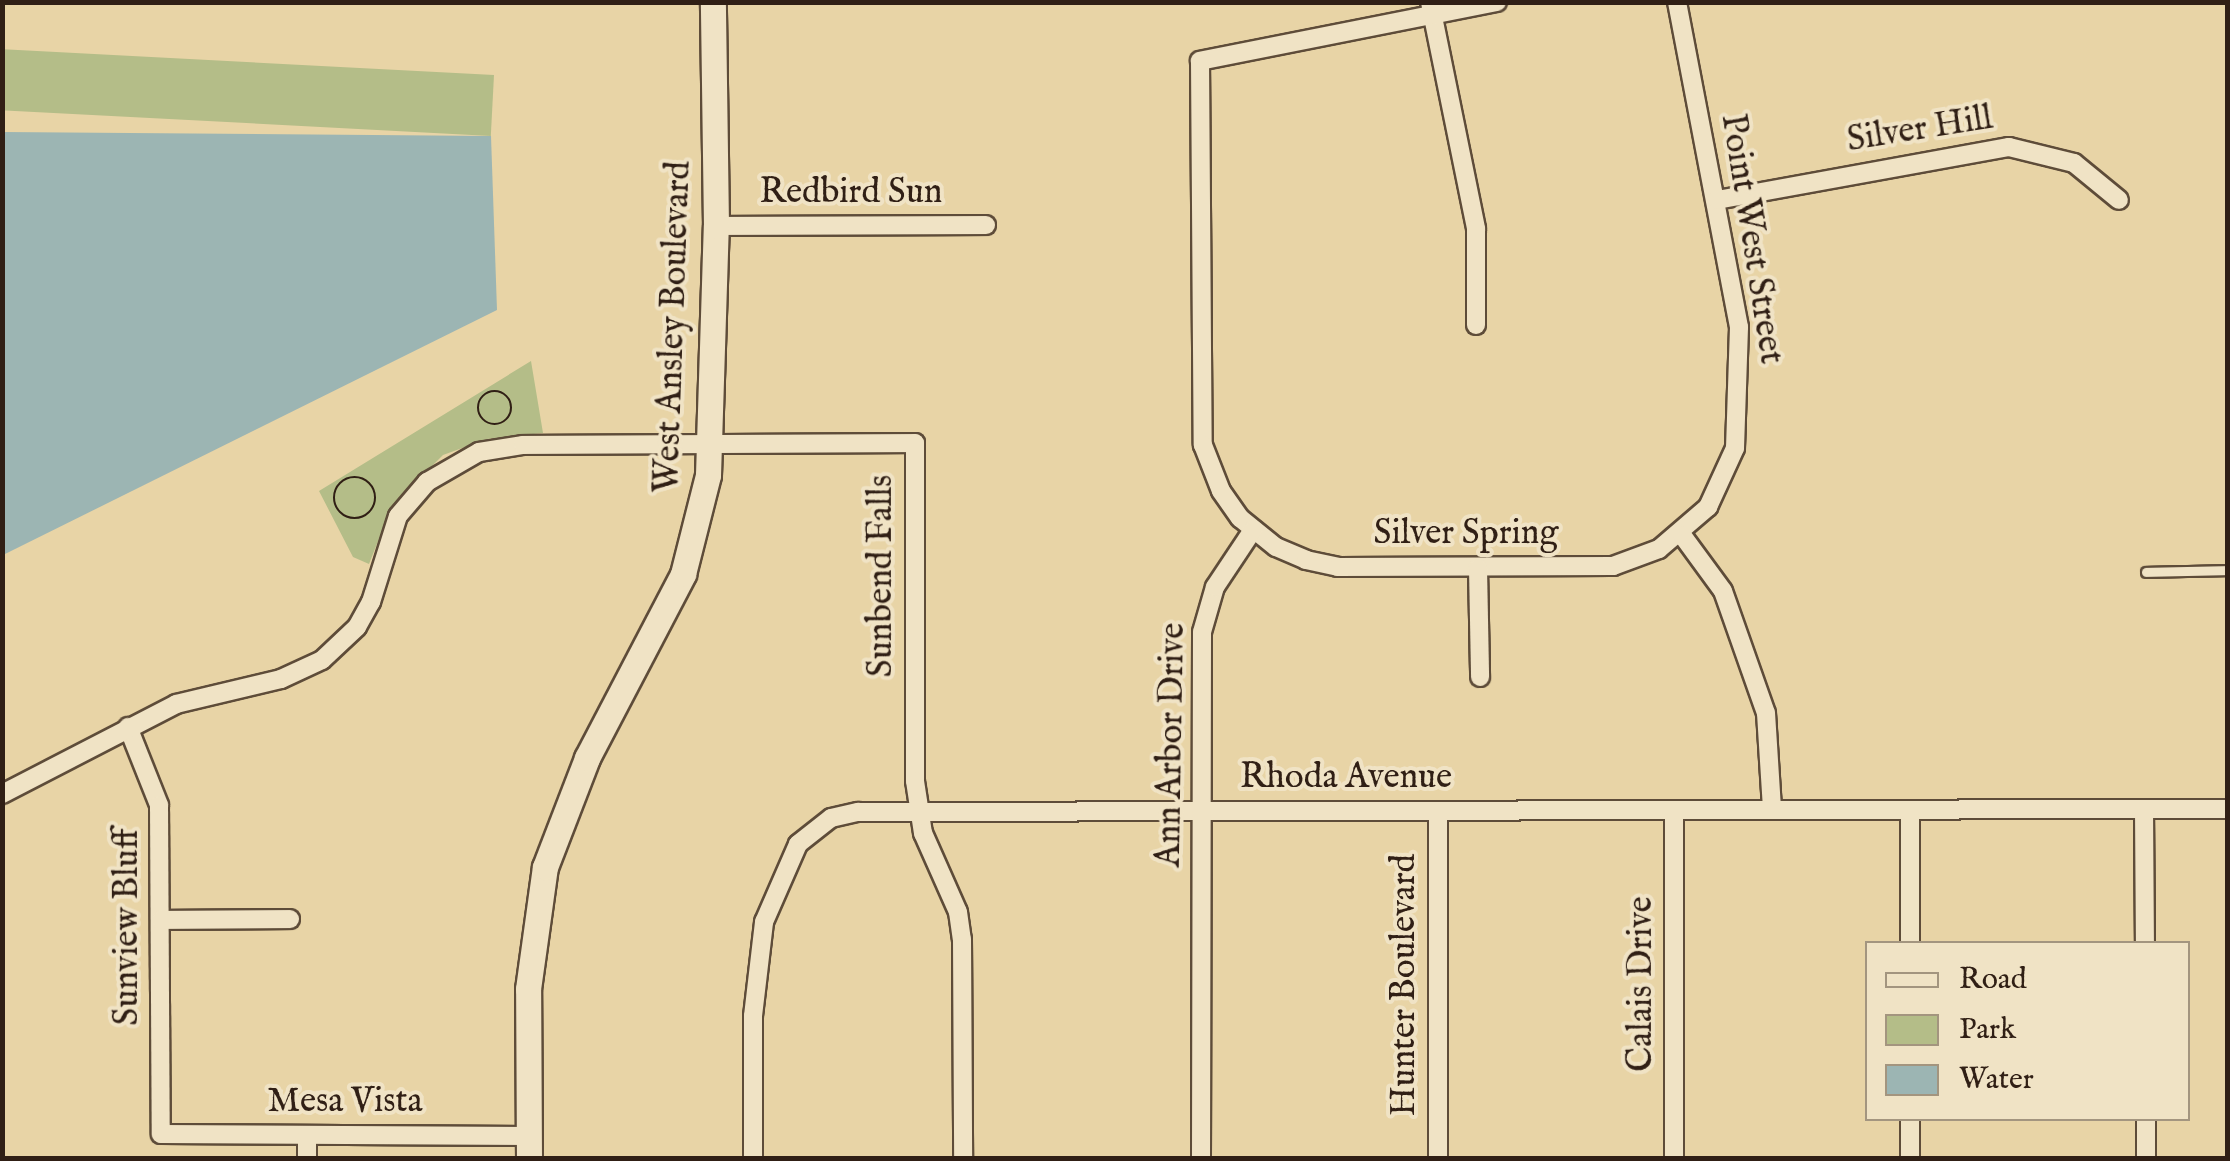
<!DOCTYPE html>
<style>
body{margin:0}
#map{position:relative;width:2230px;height:1161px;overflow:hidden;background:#e8d4a6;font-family:"IM FELL English",serif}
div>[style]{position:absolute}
.green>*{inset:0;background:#b4bd88;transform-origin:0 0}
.water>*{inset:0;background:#9cb5b3}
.path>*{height:2.5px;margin-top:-1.25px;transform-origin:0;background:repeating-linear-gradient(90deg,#301f15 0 8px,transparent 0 13px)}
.path>.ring{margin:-1.25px;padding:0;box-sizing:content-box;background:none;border:2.5px solid #301f15;border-radius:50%}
.roads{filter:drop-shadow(2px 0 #5e4c39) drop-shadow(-2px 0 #5e4c39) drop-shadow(0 2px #5e4c39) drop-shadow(0 -2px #5e4c39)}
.lane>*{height:9px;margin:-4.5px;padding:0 4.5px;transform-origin:4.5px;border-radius:4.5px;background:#f0e3c5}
.street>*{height:18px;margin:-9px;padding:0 9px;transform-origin:9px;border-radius:9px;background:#f0e3c5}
.secondary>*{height:25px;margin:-12.5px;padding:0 12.5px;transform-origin:12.5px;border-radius:12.5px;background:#f0e3c5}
span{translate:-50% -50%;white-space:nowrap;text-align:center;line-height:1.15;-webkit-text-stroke:8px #f0e3c5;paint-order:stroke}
.street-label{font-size:35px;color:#301f15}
.frame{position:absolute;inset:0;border:5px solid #301f15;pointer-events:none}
.legend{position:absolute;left:1865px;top:941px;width:325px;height:180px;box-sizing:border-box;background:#f0e3c5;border:2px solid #a3957f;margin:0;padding:12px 18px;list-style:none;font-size:30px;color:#301f15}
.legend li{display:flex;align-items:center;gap:20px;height:50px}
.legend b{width:50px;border:2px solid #a3957f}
</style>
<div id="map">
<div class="green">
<div style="left:494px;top:75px;width:61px;height:491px;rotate:93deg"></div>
<div style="clip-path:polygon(531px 361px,543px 433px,487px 439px,443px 455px,392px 506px,369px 564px,353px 557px,319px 491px)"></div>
</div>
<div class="water">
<div style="clip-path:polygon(3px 132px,491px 136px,497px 310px,3px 555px)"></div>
</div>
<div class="path">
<div class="ring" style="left:478px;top:391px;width:31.5px;height:31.5px"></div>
<div class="ring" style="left:334px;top:477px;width:39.5px;height:39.5px"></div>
</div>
<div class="roads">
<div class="lane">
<div style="left:2146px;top:572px;width:82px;rotate:-1.4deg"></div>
</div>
<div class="street">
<div style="left:1430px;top:2px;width:232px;rotate:78.5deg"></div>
<div style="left:1476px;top:229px;width:96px;rotate:90deg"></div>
<div style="left:1497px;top:2px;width:303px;rotate:168.8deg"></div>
<div style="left:1200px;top:61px;width:384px;rotate:89.6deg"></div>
<div style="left:1203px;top:445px;width:49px;rotate:68.6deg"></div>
<div style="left:1221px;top:491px;width:33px;rotate:55deg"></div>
<div style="left:1240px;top:518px;width:46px;rotate:38.9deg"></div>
<div style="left:1276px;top:547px;width:33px;rotate:23deg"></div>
<div style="left:1306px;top:560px;width:33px;rotate:12deg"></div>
<div style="left:1338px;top:567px;width:275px;rotate:-0.2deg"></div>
<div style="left:1613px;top:566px;width:49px;rotate:-20.3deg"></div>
<div style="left:1659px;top:549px;width:65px;rotate:-40.6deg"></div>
<div style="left:1708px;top:507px;width:65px;rotate:-65.4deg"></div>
<div style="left:1735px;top:448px;width:121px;rotate:-88.1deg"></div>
<div style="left:1739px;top:327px;width:331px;rotate:-100.8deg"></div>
<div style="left:1717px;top:200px;width:297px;rotate:-10.3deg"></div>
<div style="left:2009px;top:147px;width:67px;rotate:13.8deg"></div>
<div style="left:2074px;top:163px;width:58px;rotate:39.4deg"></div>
<div style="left:716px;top:226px;width:270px;rotate:-0.2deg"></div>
<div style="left:1682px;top:535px;width:69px;rotate:53.8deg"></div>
<div style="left:1723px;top:591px;width:129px;rotate:70.6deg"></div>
<div style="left:1766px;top:713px;width:96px;rotate:86.4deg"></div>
<div style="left:1478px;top:568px;width:109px;rotate:88.9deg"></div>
<div style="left:128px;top:727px;width:84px;rotate:68.3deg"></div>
<div style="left:159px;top:805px;width:329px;rotate:89.7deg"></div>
<div style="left:161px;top:1134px;width:368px;rotate:0.3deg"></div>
<div style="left:2px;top:794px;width:196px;rotate:-27.3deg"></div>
<div style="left:176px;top:704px;width:108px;rotate:-13.4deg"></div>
<div style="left:281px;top:679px;width:45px;rotate:-24.9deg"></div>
<div style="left:322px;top:660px;width:48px;rotate:-43.3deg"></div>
<div style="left:357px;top:627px;width:29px;rotate:-61deg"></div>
<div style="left:371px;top:602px;width:90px;rotate:-72.6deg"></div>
<div style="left:398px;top:516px;width:45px;rotate:-49.5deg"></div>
<div style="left:427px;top:482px;width:60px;rotate:-30deg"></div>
<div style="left:479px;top:452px;width:45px;rotate:-9deg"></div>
<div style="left:523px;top:445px;width:392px;rotate:-0.3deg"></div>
<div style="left:915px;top:443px;width:338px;rotate:90deg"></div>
<div style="left:915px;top:781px;width:53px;rotate:81.3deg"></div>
<div style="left:923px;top:833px;width:86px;rotate:66.1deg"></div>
<div style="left:958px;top:912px;width:27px;rotate:82deg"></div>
<div style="left:962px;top:939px;width:219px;rotate:89.7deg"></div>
<div style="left:2144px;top:809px;width:135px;rotate:89.6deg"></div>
<div style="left:1910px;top:810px;width:134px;rotate:90deg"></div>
<div style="left:1438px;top:811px;width:347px;rotate:90deg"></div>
<div style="left:161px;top:920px;width:129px;rotate:-0.4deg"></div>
<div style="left:1910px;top:1118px;width:40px;rotate:90deg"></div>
<div style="left:2146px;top:1118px;width:40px;rotate:90deg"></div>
<div style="left:307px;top:1158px;width:23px;rotate:-90deg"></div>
<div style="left:753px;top:1158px;width:142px;rotate:-90deg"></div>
<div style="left:753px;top:1016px;width:95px;rotate:-83.3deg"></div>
<div style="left:764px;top:922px;width:85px;rotate:-66.4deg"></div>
<div style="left:798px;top:844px;width:42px;rotate:-38.2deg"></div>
<div style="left:831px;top:818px;width:28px;rotate:-13deg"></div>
<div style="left:858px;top:812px;width:1370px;rotate:-0.13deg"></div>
<div style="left:1201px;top:1158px;width:526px;rotate:-89.89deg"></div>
<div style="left:1202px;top:632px;width:47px;rotate:-73.9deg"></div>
<div style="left:1215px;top:587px;width:69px;rotate:-56.3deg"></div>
<div style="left:1674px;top:1158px;width:348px;rotate:-90deg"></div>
</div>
<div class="secondary">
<div style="left:529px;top:1158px;width:169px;rotate:-90.3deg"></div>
<div style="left:528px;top:989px;width:123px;rotate:-82.1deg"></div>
<div style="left:545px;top:867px;width:117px;rotate:-68.9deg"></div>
<div style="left:587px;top:758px;width:208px;rotate:-62.4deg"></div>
<div style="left:683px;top:574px;width:102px;rotate:-75.8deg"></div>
<div style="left:708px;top:475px;width:249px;rotate:-88.2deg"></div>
<div style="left:716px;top:226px;width:224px;rotate:-90.8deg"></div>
</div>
</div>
<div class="street-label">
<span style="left:1920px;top:130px;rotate:-9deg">Silver Hill</span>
<span style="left:851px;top:193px">Redbird Sun</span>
<span style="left:1751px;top:239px;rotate:81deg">Point West Street</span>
<span style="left:674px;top:327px;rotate:-88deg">West Ansley Boulevard</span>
<span style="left:1466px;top:534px">Silver Spring</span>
<span style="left:882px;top:576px;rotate:-90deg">Sunbend Falls</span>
<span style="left:1172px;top:745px;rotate:-89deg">Ann Arbor Drive</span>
<span style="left:1346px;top:778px">Rhoda Avenue</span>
<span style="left:128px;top:927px;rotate:-90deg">Sunview Bluff</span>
<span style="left:1642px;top:984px;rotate:-90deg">Calais Drive</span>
<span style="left:1405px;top:985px;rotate:-90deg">Hunter Boulevard</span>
<span style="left:345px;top:1102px">Mesa Vista</span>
</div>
<div class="frame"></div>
<ul class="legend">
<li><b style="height:12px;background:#f0e3c5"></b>Road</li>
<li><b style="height:28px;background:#b4bd88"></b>Park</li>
<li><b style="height:28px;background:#9cb5b3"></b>Water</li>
</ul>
</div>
